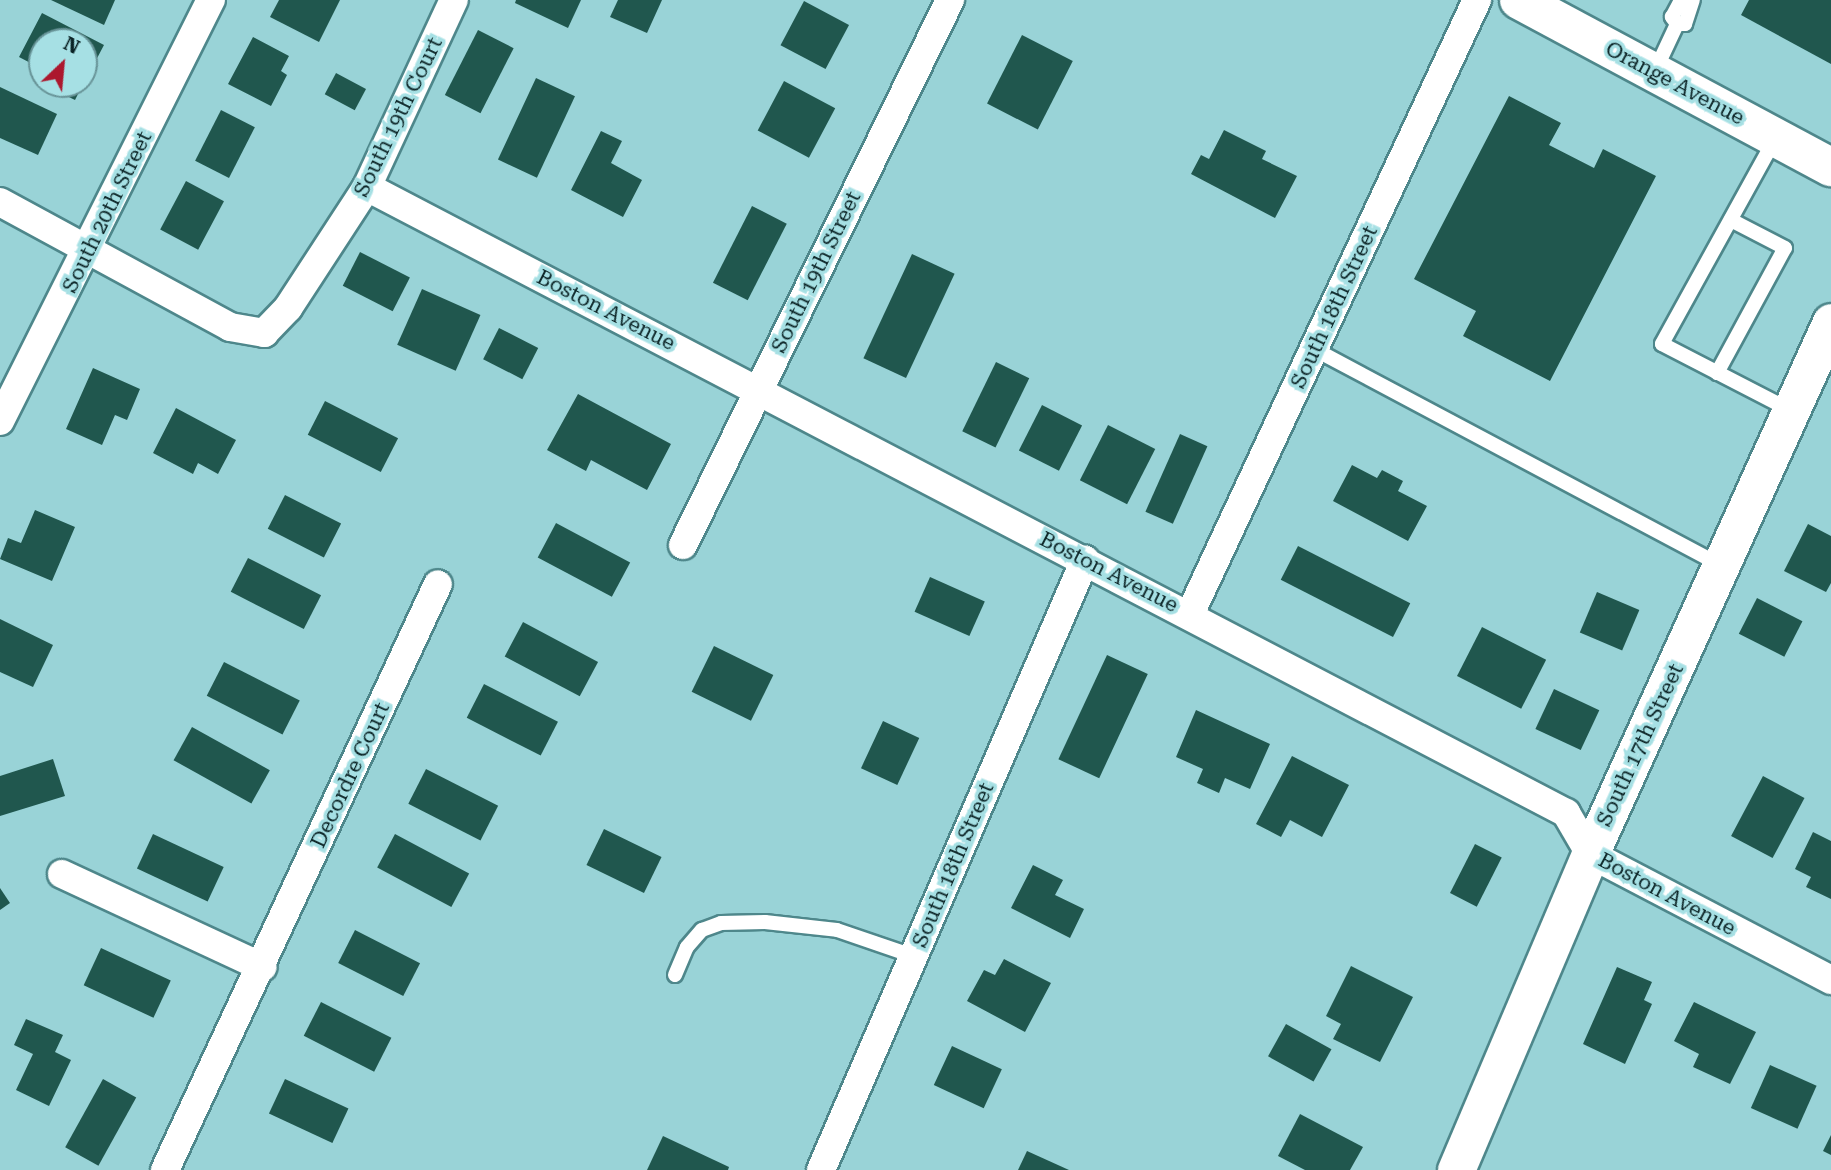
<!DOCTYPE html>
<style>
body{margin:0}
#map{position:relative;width:1831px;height:1170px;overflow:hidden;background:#99d3d7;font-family:"Roboto Serif",serif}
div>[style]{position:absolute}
.building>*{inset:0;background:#20574e;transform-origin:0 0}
.roads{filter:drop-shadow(2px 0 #4e878b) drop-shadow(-2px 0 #4e878b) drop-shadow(0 2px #4e878b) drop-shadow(0 -2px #4e878b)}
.service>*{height:14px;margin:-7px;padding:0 7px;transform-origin:7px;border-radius:7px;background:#fff}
.minor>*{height:28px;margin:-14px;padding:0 14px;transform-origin:14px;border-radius:14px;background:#fff}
.tertiary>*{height:37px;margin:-18.5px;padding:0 18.5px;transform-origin:18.5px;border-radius:18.5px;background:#fff}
.secondary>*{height:38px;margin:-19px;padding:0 19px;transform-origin:19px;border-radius:19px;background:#fff}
span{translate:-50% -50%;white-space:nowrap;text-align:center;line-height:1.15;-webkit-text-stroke:7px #a6e0e4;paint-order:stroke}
.street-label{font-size:21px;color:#0b2325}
.north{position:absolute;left:28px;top:28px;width:70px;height:70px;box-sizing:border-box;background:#a6e0e4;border:2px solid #689498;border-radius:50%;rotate:26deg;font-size:19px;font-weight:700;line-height:28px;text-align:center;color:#0b2325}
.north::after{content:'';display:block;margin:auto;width:24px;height:32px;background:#ac182e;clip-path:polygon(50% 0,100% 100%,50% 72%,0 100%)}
</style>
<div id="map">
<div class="building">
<div style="clip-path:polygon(51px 0,115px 0,104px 25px)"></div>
<div style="clip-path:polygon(279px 0,340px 0,319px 42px,270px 17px)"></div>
<div style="clip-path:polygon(516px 0,581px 0,568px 28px,515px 3px)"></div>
<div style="clip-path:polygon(618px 0,662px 0,647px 33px,610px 17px)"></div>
<div style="clip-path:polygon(1749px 0,1831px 0,1831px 64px,1741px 15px)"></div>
<div style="left:804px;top:1px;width:51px;height:50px;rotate:28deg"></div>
<div style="clip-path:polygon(42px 13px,104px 45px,84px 83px,84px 42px,42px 42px,42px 69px,19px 57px)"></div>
<div style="left:478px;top:30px;width:40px;height:73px;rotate:27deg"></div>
<div style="left:1022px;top:35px;width:57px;height:77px;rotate:27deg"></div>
<div style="clip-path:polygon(253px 37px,289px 56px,281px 71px,287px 75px,271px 106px,228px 84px)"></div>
<div style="left:336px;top:73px;width:34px;height:24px;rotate:28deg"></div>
<div style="left:536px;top:78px;width:43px;height:90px;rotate:25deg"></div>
<div style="left:784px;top:81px;width:58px;height:56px;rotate:28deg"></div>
<div style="clip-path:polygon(42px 84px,83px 84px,75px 100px)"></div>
<div style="clip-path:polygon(0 87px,57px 114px,38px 155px,0 138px)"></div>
<div style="clip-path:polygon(1509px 96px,1561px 123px,1549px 145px,1594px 168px,1603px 149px,1656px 176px,1550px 381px,1463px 336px,1476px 311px,1414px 279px)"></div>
<div style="left:221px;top:110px;width:38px;height:57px;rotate:27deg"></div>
<div style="clip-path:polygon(1224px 130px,1266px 151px,1262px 159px,1297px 176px,1275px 218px,1191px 174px,1201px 155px,1209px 159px)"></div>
<div style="clip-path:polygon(601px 131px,622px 141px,611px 163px,642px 180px,623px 217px,571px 190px)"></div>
<div style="left:186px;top:181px;width:43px;height:55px;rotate:28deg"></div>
<div style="left:752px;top:206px;width:39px;height:86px;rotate:27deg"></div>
<div style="left:360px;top:252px;width:56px;height:38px;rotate:27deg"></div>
<div style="left:912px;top:254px;width:47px;height:115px;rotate:25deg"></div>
<div style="left:422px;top:289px;width:64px;height:61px;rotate:24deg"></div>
<div style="left:499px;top:328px;width:44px;height:35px;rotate:27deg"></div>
<div style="left:996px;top:362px;width:37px;height:77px;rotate:26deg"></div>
<div style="clip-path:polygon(93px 368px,140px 389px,127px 420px,115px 415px,102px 445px,66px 429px)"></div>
<div style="clip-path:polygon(578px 394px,671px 444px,647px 490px,591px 460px,586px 471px,547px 450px)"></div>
<div style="left:325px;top:401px;width:82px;height:38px;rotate:27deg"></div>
<div style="left:1042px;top:405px;width:45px;height:51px;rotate:27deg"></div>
<div style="clip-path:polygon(176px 408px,236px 440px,218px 474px,198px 463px,193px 474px,153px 453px)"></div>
<div style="left:1108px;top:425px;width:53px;height:62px;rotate:27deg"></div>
<div style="left:1180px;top:434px;width:30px;height:85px;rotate:24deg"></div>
<div style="clip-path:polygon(1352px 465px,1377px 478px,1382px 470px,1403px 481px,1398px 491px,1427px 506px,1408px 541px,1333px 501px)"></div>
<div style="left:285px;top:495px;width:63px;height:38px;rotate:27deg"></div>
<div style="clip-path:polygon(35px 510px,75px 527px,52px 581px,0 559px,8px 538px,21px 543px)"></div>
<div style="left:556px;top:523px;width:84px;height:39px;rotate:28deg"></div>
<div style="clip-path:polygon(1808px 524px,1831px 536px,1831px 583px,1826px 592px,1784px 571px)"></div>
<div style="left:1298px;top:546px;width:126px;height:38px;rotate:27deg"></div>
<div style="left:248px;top:558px;width:82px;height:38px;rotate:27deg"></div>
<div style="left:930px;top:577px;width:60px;height:38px;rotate:24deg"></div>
<div style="left:1597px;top:592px;width:46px;height:44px;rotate:23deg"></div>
<div style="left:1757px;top:598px;width:51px;height:40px;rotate:27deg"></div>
<div style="clip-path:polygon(0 619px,53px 645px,33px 687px,0 672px)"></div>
<div style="left:523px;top:622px;width:85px;height:39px;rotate:28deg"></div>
<div style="left:1482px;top:627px;width:72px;height:55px;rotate:27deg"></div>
<div style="left:714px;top:646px;width:66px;height:51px;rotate:26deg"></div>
<div style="left:1107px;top:655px;width:45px;height:115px;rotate:25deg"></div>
<div style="left:224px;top:662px;width:85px;height:38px;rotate:27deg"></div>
<div style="left:484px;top:684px;width:83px;height:38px;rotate:27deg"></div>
<div style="left:1554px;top:689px;width:50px;height:44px;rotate:25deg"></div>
<div style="clip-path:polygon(1196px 710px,1270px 744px,1250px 789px,1225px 778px,1219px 793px,1197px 783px,1203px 769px,1176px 757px)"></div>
<div style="left:883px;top:721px;width:40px;height:52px;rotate:25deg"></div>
<div style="left:192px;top:727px;width:89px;height:38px;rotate:29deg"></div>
<div style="clip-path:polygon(1292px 756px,1349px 785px,1322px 837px,1290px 820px,1281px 837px,1256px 824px)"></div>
<div style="clip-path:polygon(53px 759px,65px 796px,0 816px,0 776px)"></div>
<div style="left:426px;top:769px;width:81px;height:39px;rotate:27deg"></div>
<div style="left:1763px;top:776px;width:47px;height:68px;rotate:28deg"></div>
<div style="left:604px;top:829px;width:64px;height:40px;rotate:26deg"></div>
<div style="clip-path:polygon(1813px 832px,1831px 841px,1831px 899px,1806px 887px,1811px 877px,1795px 869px)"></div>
<div style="left:153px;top:834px;width:78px;height:38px;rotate:25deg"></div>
<div style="left:395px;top:834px;width:84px;height:38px;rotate:28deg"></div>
<div style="left:1475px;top:844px;width:30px;height:55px;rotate:27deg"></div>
<div style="clip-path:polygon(1033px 865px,1063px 880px,1055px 895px,1084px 909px,1070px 938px,1011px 908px)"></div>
<div style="clip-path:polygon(0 888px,10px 903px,0 910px)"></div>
<div style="left:355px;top:930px;width:73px;height:37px;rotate:27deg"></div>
<div style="left:101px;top:948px;width:77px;height:41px;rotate:25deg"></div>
<div style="clip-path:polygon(1004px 959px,1051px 983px,1025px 1032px,967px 1001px,984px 970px,995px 975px)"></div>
<div style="clip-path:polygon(1351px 966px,1413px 997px,1380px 1062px,1333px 1039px,1341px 1024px,1326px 1016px)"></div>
<div style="clip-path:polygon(1617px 967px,1652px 982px,1644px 1000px,1652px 1004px,1625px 1064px,1583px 1044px)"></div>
<div style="left:321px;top:1002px;width:79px;height:38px;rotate:27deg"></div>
<div style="clip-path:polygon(1694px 1002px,1756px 1032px,1730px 1084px,1693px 1067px,1699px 1054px,1674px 1041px)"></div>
<div style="clip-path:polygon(26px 1019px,63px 1035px,55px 1052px,71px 1060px,49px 1106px,16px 1090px,33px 1054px,14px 1045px)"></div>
<div style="left:1286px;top:1024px;width:52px;height:37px;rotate:29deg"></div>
<div style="left:952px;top:1046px;width:55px;height:43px;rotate:25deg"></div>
<div style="left:1770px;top:1065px;width:51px;height:47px;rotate:24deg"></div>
<div style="left:103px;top:1079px;width:38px;height:78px;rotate:29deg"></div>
<div style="left:285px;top:1079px;width:70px;height:38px;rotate:25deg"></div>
<div style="clip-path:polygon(1300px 1114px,1363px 1147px,1350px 1170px,1305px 1170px,1278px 1156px)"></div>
<div style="clip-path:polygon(1831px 1135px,1831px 1155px,1823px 1151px)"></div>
<div style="clip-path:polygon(663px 1136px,729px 1167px,728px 1170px,647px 1170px)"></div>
<div style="clip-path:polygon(1027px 1151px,1069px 1170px,1018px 1170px)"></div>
</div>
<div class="roads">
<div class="service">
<div style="left:1677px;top:24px;width:9px;rotate:-126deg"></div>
<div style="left:1672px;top:17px;width:19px;rotate:-62deg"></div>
<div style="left:1655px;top:71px;width:52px;rotate:-64.9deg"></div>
<div style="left:1677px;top:24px;width:8px"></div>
<div style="left:1685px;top:24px;width:25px;rotate:-72deg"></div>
<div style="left:1775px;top:139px;width:234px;rotate:118.9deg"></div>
<div style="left:1662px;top:344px;width:144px;rotate:27.3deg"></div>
<div style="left:1314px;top:349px;width:461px;rotate:28deg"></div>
<div style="left:1717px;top:373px;width:142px;rotate:-61.5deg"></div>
<div style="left:1785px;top:248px;width:61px;rotate:-152.6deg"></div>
<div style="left:675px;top:975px;width:30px;rotate:-67deg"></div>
<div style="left:687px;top:947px;width:23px;rotate:-49deg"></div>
<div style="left:702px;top:930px;width:20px;rotate:-20deg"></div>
<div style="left:721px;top:923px;width:44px;rotate:-1.3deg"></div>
<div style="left:765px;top:922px;width:72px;rotate:6.3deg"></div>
<div style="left:837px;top:930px;width:80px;rotate:18.9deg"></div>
</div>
<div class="minor">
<div style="left:367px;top:187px;width:1353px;rotate:27.57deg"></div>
<div style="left:1566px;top:813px;width:48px;rotate:59.7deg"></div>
<div style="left:1590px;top:854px;width:272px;rotate:27.6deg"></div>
<div style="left:0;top:202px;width:262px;rotate:28.5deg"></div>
<div style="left:230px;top:327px;width:35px;rotate:10deg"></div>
<div style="left:264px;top:333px;width:35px;rotate:-46deg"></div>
<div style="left:288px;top:308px;width:145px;rotate:-56.9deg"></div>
<div style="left:367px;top:187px;width:206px;rotate:-65.1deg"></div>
<div style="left:0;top:421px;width:471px;rotate:-63.4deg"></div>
<div style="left:683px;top:545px;width:607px;rotate:-63.9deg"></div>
<div style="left:1190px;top:614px;width:678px;rotate:-64.95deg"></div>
<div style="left:62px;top:874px;width:221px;rotate:24.9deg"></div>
<div style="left:165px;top:1170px;width:646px;rotate:-65.02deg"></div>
<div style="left:821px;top:1170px;width:665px;rotate:-66.6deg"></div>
</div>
<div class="tertiary">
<div style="left:1456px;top:1170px;width:343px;rotate:-67deg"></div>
<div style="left:1590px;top:854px;width:584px;rotate:-65.63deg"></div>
</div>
<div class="secondary">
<div style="left:1519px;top:0;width:354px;rotate:28.2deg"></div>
</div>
</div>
<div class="street-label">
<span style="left:1675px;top:83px;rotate:28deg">Orange Avenue</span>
<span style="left:398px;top:117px;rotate:-64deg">South 19th Court</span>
<span style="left:107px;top:212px;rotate:-64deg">South 20th Street</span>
<span style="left:816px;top:272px;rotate:-64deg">South 19th Street</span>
<span style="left:1334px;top:307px;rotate:-65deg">South 18th Street</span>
<span style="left:606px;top:310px;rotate:27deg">Boston Avenue</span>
<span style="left:1109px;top:572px;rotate:27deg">Boston Avenue</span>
<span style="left:1640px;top:745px;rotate:-65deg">South 17th Street</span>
<span style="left:350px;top:775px;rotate:-65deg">Decordre Court</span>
<span style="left:953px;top:865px;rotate:-67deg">South 18th Street</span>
<span style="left:1667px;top:894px;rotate:28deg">Boston Avenue</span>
</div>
<div class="north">N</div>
</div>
